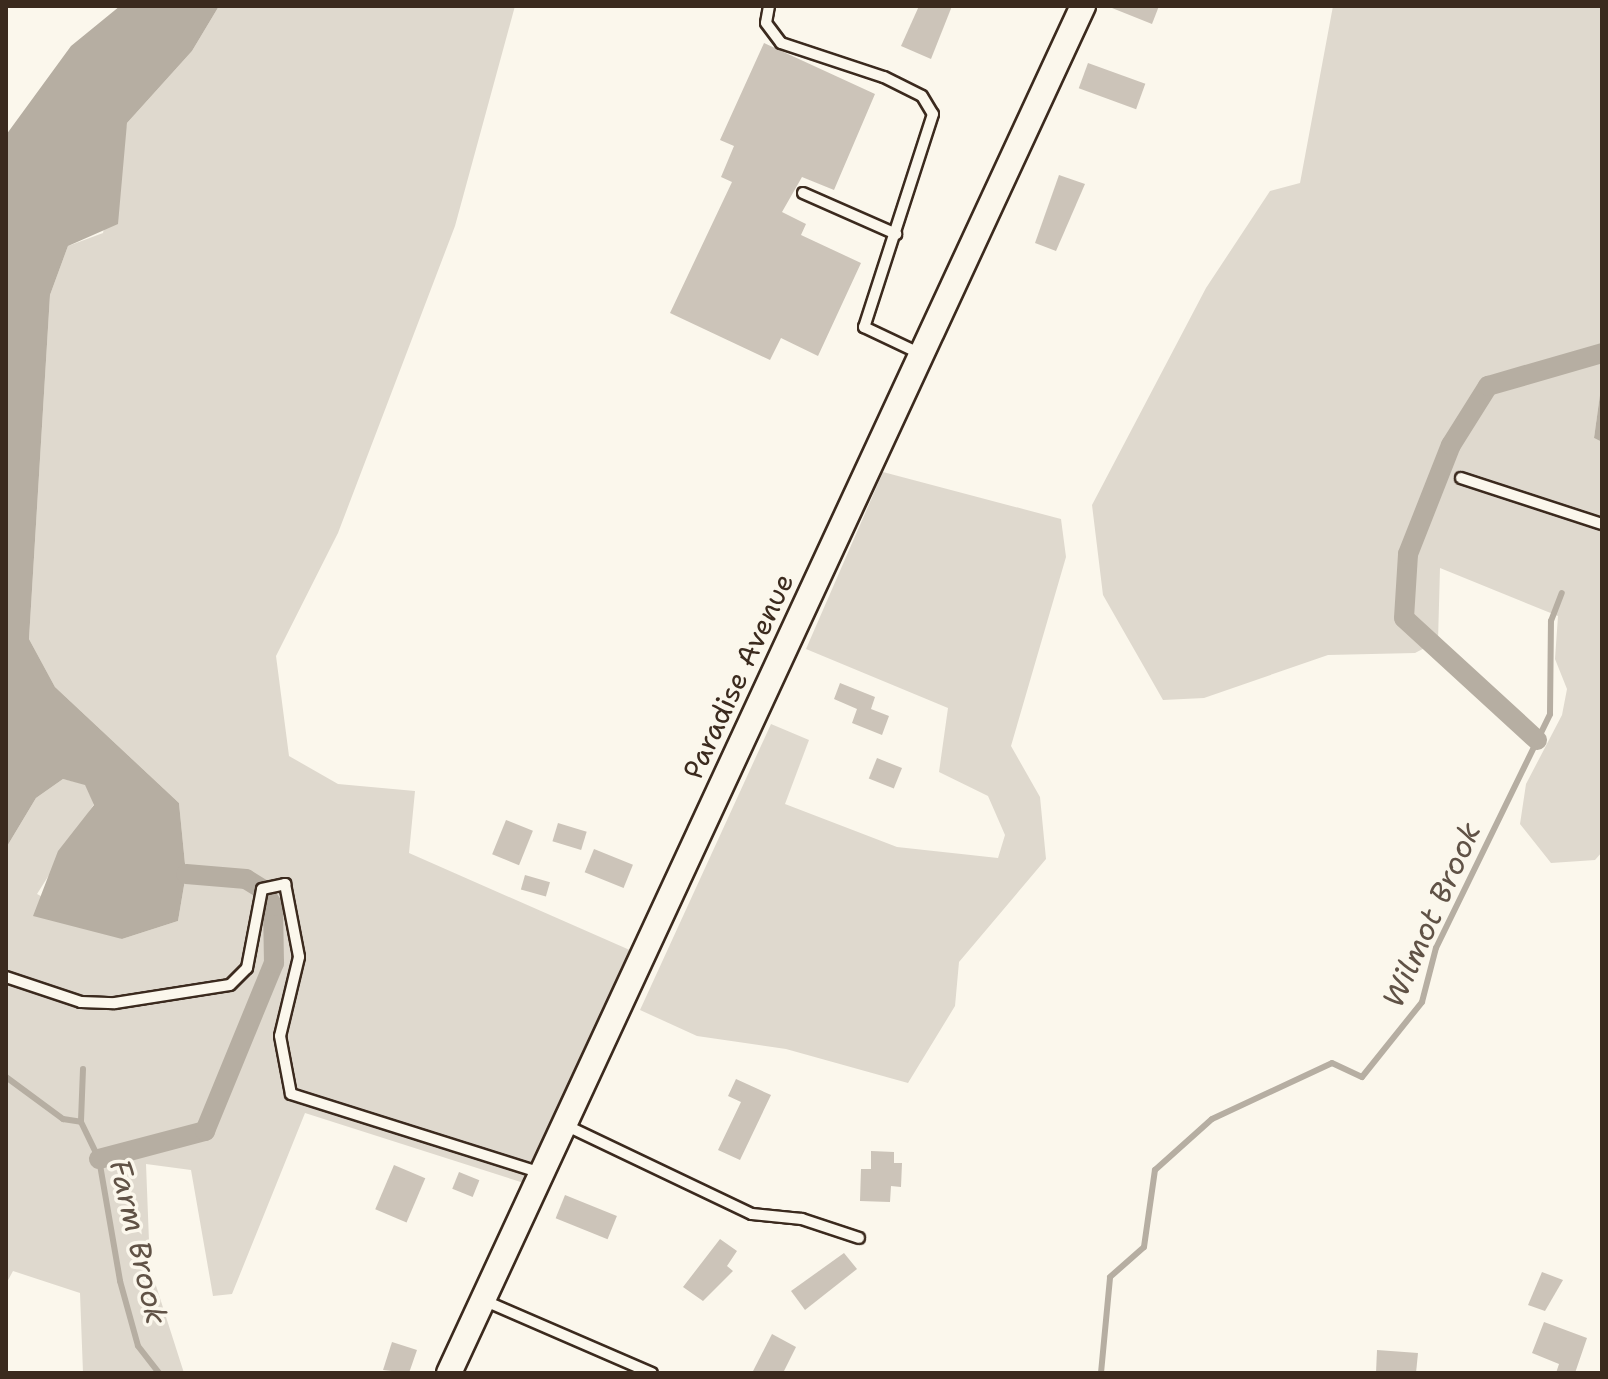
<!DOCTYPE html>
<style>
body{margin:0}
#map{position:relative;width:1608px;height:1379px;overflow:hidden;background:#fbf7ec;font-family:"Shantell Sans",sans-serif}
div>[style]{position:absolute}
.green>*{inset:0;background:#dfd9ce}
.water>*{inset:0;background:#b6aea2}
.stream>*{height:6px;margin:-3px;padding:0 3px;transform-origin:3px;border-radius:3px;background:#b6aea2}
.canal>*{height:20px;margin:-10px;padding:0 10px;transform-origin:10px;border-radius:10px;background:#b6aea2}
.building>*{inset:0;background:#ccc4b9;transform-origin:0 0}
.roads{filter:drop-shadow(2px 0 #3b2a1e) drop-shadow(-2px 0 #3b2a1e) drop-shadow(0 2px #3b2a1e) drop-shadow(0 -2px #3b2a1e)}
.service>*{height:10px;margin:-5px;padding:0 5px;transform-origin:5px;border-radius:5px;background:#fbf7ec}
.tertiary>*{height:24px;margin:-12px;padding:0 12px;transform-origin:12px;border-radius:12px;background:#fbf7ec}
span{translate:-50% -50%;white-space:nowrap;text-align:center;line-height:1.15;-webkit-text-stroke:7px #fbf7ec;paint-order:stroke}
.street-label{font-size:28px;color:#3b2a1e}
.water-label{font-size:30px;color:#605246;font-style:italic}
.frame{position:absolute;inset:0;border:8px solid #3b2a1e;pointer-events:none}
</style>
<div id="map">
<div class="green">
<div style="clip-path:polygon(219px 6px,515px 6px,455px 226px,338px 533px,276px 656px,289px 756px,338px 784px,415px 791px,409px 853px,632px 951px,524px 1183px,305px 1113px,232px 1294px,213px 1296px,191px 1170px,146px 1164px,150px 1267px,184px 1373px,83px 1373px,80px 1293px,13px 1271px,6px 1284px,6px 848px,36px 798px,63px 779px,85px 784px,94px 804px,37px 894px,122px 939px,178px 921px,186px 874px,179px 803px,55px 687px,29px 639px,50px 295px,68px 246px,103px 233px,127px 123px,192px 51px)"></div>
<div style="clip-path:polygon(1333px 6px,1602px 6px,1602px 380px,1594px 438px,1602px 442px,1602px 852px,1595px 860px,1551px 863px,1520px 824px,1526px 784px,1562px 715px,1567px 689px,1555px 659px,1558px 616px,1440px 568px,1438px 641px,1415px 653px,1328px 655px,1204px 698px,1163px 700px,1103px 595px,1092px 505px,1206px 288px,1270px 191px,1300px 183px)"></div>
<div style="clip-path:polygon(883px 472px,1061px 519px,1066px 557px,1011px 746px,1040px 797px,1046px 859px,959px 962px,955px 1006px,908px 1083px,786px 1049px,697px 1036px,640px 1010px,771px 724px,809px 740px,785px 804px,897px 847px,998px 858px,1005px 835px,988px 796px,939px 772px,948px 708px,806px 649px)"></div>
</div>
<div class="water">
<div style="clip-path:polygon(120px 6px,219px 6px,192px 51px,127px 123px,118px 224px,68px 246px,50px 295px,29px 639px,55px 687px,179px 803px,186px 874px,178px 921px,122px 939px,33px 916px,58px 851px,94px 805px,85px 785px,63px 779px,36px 798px,6px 848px,6px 135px,71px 46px)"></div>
<div style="clip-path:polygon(1602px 380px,1602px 442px,1594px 438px)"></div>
</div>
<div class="stream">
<div style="left:83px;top:1069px;width:53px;rotate:92.2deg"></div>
<div style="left:81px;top:1122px;width:41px;rotate:64.1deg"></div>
<div style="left:99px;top:1159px;width:124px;rotate:80.2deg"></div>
<div style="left:120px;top:1281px;width:67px;rotate:74.5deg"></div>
<div style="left:138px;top:1346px;width:34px;rotate:52deg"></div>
<div style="left:6px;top:1077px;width:71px;rotate:36.4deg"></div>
<div style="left:63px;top:1119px;width:18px;rotate:9deg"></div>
<div style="left:1101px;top:1373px;width:96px;rotate:-84.6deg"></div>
<div style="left:1110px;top:1277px;width:45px;rotate:-41.4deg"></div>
<div style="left:1144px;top:1247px;width:78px;rotate:-81.9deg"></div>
<div style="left:1155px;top:1170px;width:76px;rotate:-41.8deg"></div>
<div style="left:1212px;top:1119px;width:132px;rotate:-25deg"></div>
<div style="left:1332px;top:1063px;width:33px;rotate:25deg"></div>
<div style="left:1362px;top:1077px;width:96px;rotate:-51.3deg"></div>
<div style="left:1422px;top:1002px;width:56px;rotate:-75.5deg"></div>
<div style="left:1436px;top:948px;width:260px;rotate:-64deg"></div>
<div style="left:1550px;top:714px;width:93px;rotate:-89.4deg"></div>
<div style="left:1551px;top:621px;width:30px;rotate:-69deg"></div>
</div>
<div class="canal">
<div style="left:1537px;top:740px;width:180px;rotate:-137.5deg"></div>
<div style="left:1404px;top:618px;width:64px;rotate:-86.4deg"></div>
<div style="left:1408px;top:554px;width:117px;rotate:-68.5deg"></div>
<div style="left:1451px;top:445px;width:70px;rotate:-57.9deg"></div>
<div style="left:1488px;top:386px;width:119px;rotate:-16.1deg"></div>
<div style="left:99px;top:1159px;width:110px;rotate:-14.8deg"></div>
<div style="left:205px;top:1131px;width:182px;rotate:-67.7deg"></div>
<div style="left:274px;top:963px;width:57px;rotate:-91deg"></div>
<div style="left:273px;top:906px;width:20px;rotate:-123deg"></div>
<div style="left:262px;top:889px;width:19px;rotate:-148deg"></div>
<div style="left:246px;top:879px;width:60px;rotate:-175.2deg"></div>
</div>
<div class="building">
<div style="clip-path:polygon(919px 6px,952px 6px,931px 59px,901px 46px)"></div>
<div style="clip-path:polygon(1107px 6px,1159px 6px,1152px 24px)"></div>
<div style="clip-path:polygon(764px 43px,875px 94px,834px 190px,802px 177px,782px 212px,806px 224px,801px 235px,861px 263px,818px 356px,781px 338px,770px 360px,670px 313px,732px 182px,721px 177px,734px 146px,720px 140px)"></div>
<div style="left:1088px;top:63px;width:61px;height:27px;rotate:20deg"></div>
<div style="clip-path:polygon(1059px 175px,1085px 184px,1056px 251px,1035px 243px)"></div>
<div style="clip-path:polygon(840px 683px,875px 697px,871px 709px,889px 716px,882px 735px,852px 723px,857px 709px,834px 699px)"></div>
<div style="left:877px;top:758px;width:27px;height:22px;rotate:22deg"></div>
<div style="left:506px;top:820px;width:29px;height:37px;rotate:22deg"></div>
<div style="left:558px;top:823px;width:30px;height:19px;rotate:17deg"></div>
<div style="left:594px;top:849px;width:42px;height:25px;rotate:22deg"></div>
<div style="left:525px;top:875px;width:26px;height:15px;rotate:16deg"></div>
<div style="clip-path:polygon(736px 1079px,771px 1095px,740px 1160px,718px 1150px,741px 1102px,728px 1096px)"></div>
<div style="clip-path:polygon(871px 1151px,894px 1152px,894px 1163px,902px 1163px,901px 1187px,891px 1186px,890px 1202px,860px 1201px,861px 1169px,871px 1169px)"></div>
<div style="left:394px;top:1165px;width:34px;height:48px;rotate:23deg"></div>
<div style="left:459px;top:1172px;width:22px;height:18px;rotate:22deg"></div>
<div style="left:565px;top:1195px;width:56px;height:25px;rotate:22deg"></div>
<div style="clip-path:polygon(720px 1239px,737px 1251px,727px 1266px,733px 1271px,703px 1301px,683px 1287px)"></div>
<div style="clip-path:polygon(844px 1253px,857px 1269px,805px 1310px,791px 1291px)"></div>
<div style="clip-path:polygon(1542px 1272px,1563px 1280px,1545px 1311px,1528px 1305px)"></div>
<div style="clip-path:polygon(1544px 1322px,1587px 1338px,1575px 1373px,1556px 1373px,1559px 1364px,1532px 1353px)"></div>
<div style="clip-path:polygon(772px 1334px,796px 1347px,783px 1373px,752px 1373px)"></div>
<div style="clip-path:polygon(392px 1342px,417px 1350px,409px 1373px,383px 1370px)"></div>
<div style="clip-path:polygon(1377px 1350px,1418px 1353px,1416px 1373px,1376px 1373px)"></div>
</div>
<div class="roads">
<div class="service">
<div style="left:769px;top:6px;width:17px;rotate:100deg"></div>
<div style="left:766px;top:23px;width:25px;rotate:53deg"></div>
<div style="left:781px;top:43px;width:108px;rotate:18.3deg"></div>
<div style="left:884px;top:77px;width:42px;rotate:26.6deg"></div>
<div style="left:922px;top:96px;width:21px;rotate:59deg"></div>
<div style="left:933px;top:114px;width:224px;rotate:107.9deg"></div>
<div style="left:864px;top:327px;width:63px;rotate:25.3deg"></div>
<div style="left:803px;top:193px;width:102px;rotate:23.8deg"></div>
<div style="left:1461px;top:478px;width:148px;rotate:18.1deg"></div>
<div style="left:6px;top:977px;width:79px;rotate:18.4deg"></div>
<div style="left:81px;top:1002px;width:34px;rotate:2deg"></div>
<div style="left:115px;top:1003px;width:116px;rotate:-8.9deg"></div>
<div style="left:230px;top:985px;width:24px;rotate:-45deg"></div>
<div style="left:247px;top:968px;width:80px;rotate:-79.2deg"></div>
<div style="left:262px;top:889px;width:24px;rotate:-12deg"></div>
<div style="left:285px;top:884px;width:74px;rotate:79.1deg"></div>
<div style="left:299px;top:957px;width:81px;rotate:103.5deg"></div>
<div style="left:280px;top:1036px;width:59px;rotate:79.3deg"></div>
<div style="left:291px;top:1094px;width:260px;rotate:17.5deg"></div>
<div style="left:563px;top:1124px;width:209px;rotate:25.5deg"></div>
<div style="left:752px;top:1214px;width:50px;rotate:5.7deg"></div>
<div style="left:802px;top:1219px;width:60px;rotate:18.4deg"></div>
<div style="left:483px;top:1300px;width:184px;rotate:23.4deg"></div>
</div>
<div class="tertiary">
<div style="left:449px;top:1373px;width:1507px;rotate:-65.12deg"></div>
</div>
</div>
<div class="street-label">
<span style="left:738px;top:676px;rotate:-65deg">Paradise Avenue</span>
</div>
<div class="water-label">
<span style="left:1432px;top:915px;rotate:-66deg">Wilmot Brook</span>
<span style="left:138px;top:1242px;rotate:77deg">Farm Brook</span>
</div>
<div class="frame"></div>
</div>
